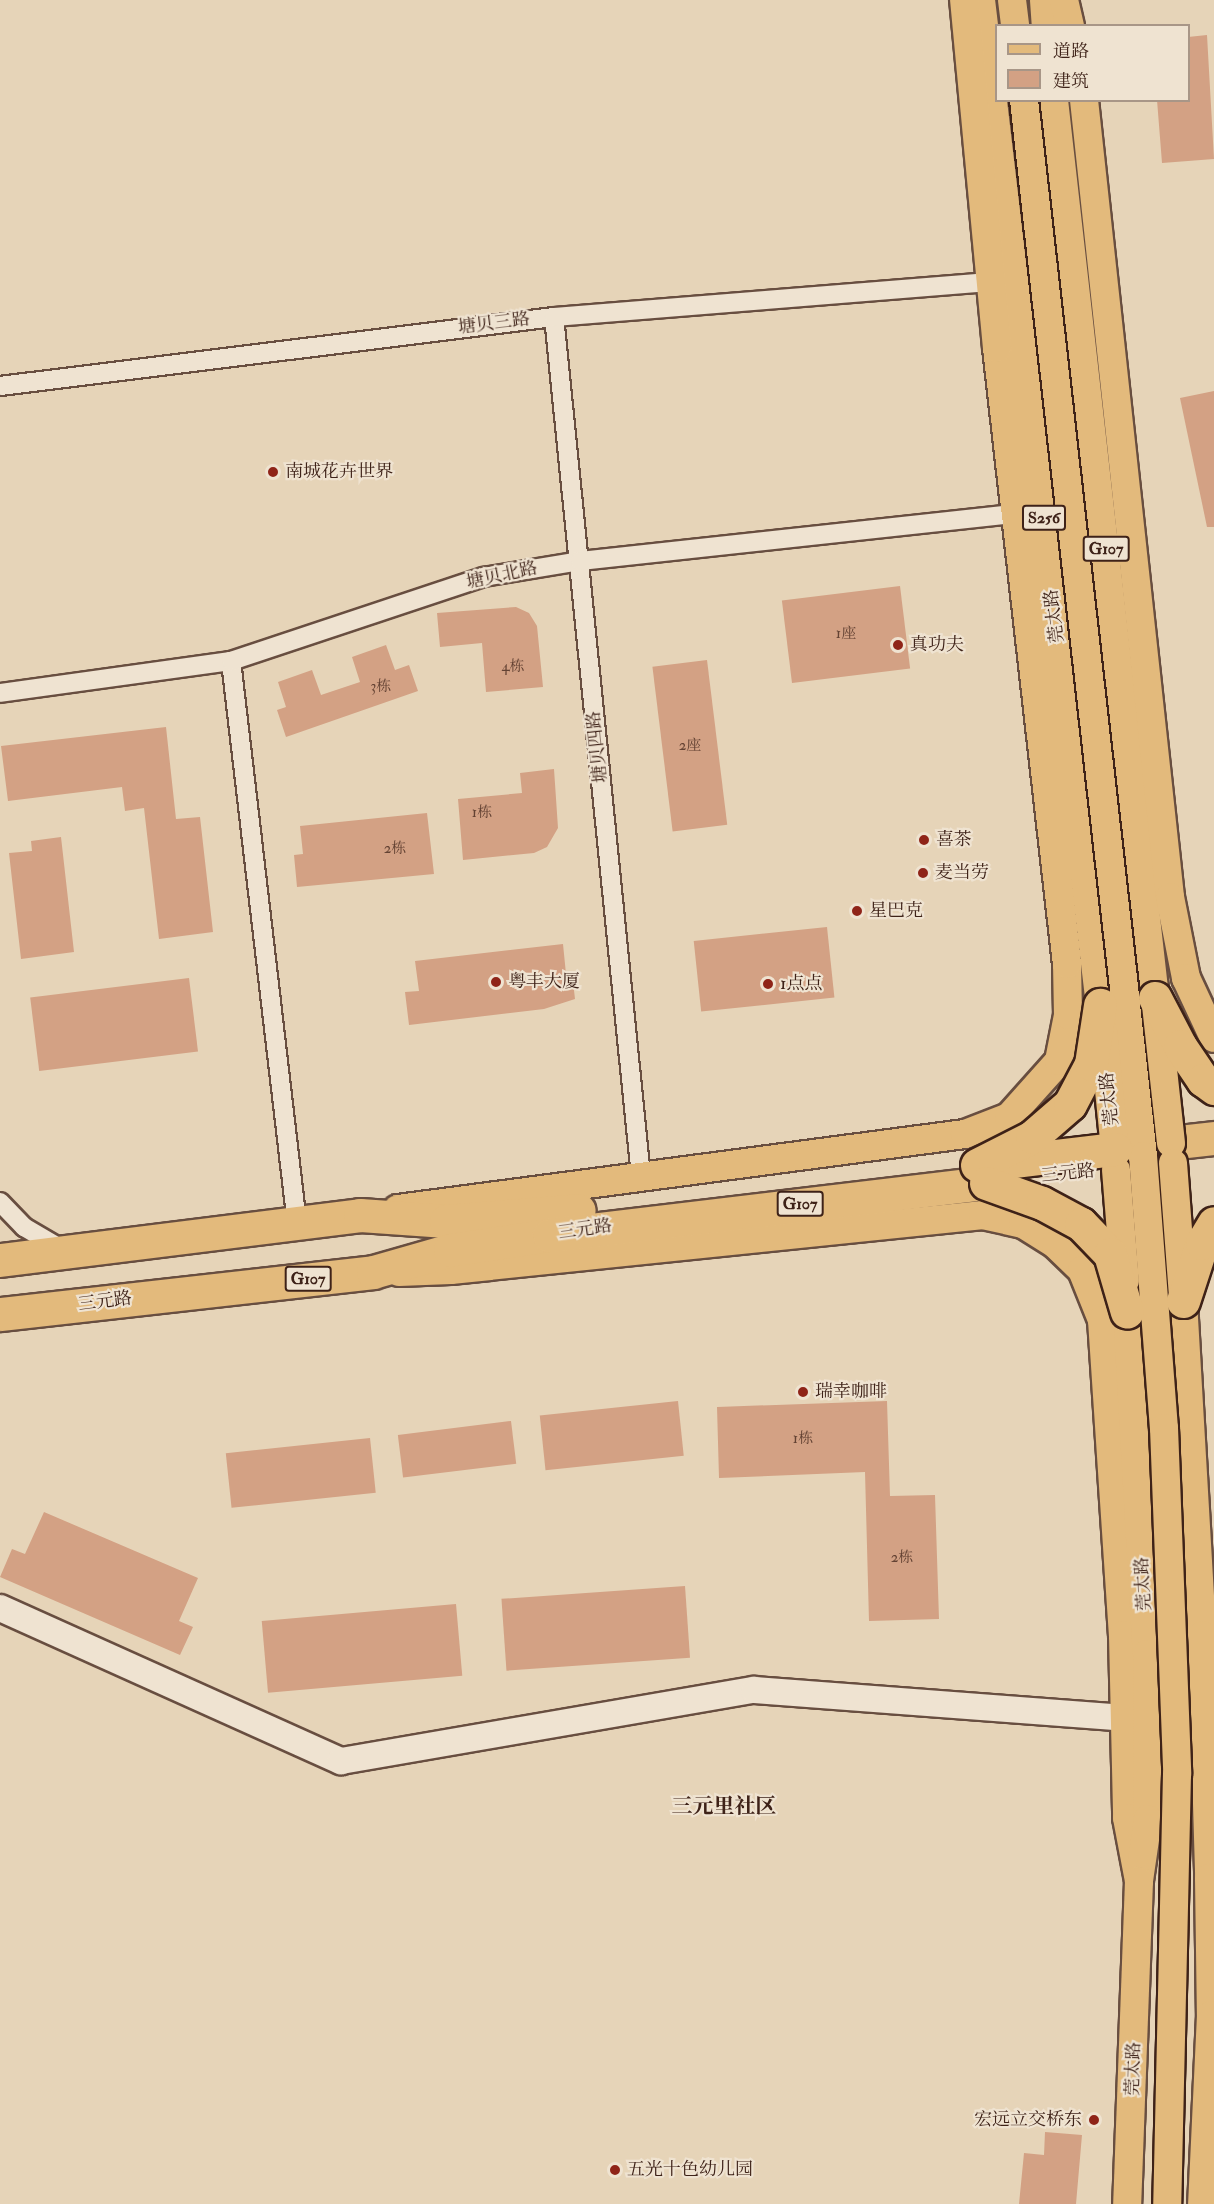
<!DOCTYPE html>
<meta charset="utf-8">
<style>
body{margin:0}
#map{position:relative;width:1214px;height:2204px;overflow:hidden;background:#e6d4b8;font-family:"IM FELL Double Pica","Noto Serif SC",serif}
div>[style]{position:absolute}
.building>*{inset:0;background:#d3a184;transform-origin:0 0}
.roads{filter:drop-shadow(2px 0 #684e40) drop-shadow(-2px 0 #684e40) drop-shadow(0 2px #684e40) drop-shadow(0 -2px #684e40)}
.street>*{height:18px;margin:-9px;padding:0 9px;transform-origin:9px;border-radius:9px;background:#efe3d1}
.secondary>*{height:26px;margin:-13px;padding:0 13px;transform-origin:13px;border-radius:13px;background:#efe3d1}
.primary>*{height:28px;margin:-14px;padding:0 14px;transform-origin:14px;border-radius:14px;background:#e3ba7c}
.highway>*{height:33px;margin:-16.5px;padding:0 16.5px;transform-origin:16.5px;border-radius:16.5px;background:#e3ba7c}
.bridges{filter:drop-shadow(2px 0 #3e2218) drop-shadow(-2px 0 #3e2218) drop-shadow(0 2px #3e2218) drop-shadow(0 -2px #3e2218)}
.primary-bridge>*{height:28px;margin:-14px;padding:0 14px;transform-origin:14px;border-radius:14px;background:#e3ba7c}
.highway-bridge>*{height:33px;margin:-16.5px;padding:0 16.5px;transform-origin:16.5px;border-radius:16.5px;background:#e3ba7c}
.dots>*{width:16px;height:16px;translate:-50% -50%;box-sizing:border-box;border:3px solid #efe3d1;border-radius:50%}
span{translate:-50% -50%;white-space:nowrap;text-align:center;line-height:1.15;-webkit-text-stroke:4.5px #efe3d1;paint-order:stroke}
.number-label{font-size:15px;color:#634233}
.number-label span{-webkit-text-stroke-width:0}
.shield-label span{padding:2px 4px;background:#efe3d1;border:2px solid;border-radius:4px;-webkit-text-stroke-width:0}
.shield-label{font-size:16px;color:#3e2218;font-weight:700}
.street-label{font-size:18px;color:#3e2218}
.poi-label{font-size:18px;color:#3e2218}
.left{translate:0 -50%;text-align:left}
.right{translate:-100% -50%;text-align:right}
.quarter-label{font-size:21px;color:#3e2218;font-weight:700}
.legend{position:absolute;left:995px;top:24px;width:195px;height:78px;box-sizing:border-box;background:#efe3d1;border:2px solid #a89687;margin:0;padding:8px 10px;list-style:none;font-size:18px;color:#3e2218}
.legend li{display:flex;align-items:center;gap:12px;height:30px}
.legend b{width:30px;border:2px solid #a89687}
</style>
<div id="map">
<div class="building">
<div style="clip-path:polygon(1207px 35px,1214px 159px,1162px 163px,1157px 100px,1188px 100px,1188px 37px)"></div>
<div style="clip-path:polygon(1214px 391px,1214px 527px,1207px 527px,1180px 398px)"></div>
<div style="left:900px;top:586px;width:83px;height:119px;rotate:83deg"></div>
<div style="clip-path:polygon(516px 607px,529px 613px,537px 626px,543px 687px,486px 692px,482px 643px,440px 647px,437px 613px)"></div>
<div style="clip-path:polygon(386px 645px,395px 670px,409px 665px,418px 691px,286px 737px,277px 710px,286px 707px,278px 682px,312px 670px,321px 695px,360px 682px,352px 657px)"></div>
<div style="left:707px;top:660px;width:166px;height:55px;rotate:83deg"></div>
<div style="clip-path:polygon(166px 727px,176px 819px,200px 817px,213px 932px,159px 939px,144px 808px,125px 811px,122px 787px,8px 801px,1px 746px)"></div>
<div style="clip-path:polygon(554px 769px,558px 828px,547px 847px,534px 853px,463px 860px,458px 799px,522px 793px,520px 773px)"></div>
<div style="clip-path:polygon(427px 813px,434px 874px,297px 887px,294px 855px,303px 854px,300px 826px)"></div>
<div style="clip-path:polygon(61px 837px,74px 952px,21px 959px,9px 853px,32px 851px,31px 841px)"></div>
<div style="left:827px;top:927px;width:71px;height:134px;rotate:84deg"></div>
<div style="clip-path:polygon(563px 944px,566px 974px,572px 973px,575px 999px,544px 1009px,409px 1025px,405px 992px,419px 991px,415px 961px)"></div>
<div style="left:189px;top:978px;width:74px;height:160px;rotate:83deg"></div>
<div style="left:678px;top:1401px;width:55px;height:139px;rotate:84deg"></div>
<div style="clip-path:polygon(887px 1401px,890px 1496px,935px 1495px,939px 1619px,869px 1621px,865px 1472px,719px 1478px,717px 1407px)"></div>
<div style="left:511px;top:1421px;width:43px;height:114px;rotate:83deg"></div>
<div style="left:370px;top:1438px;width:55px;height:145px;rotate:84deg"></div>
<div style="clip-path:polygon(44px 1512px,198px 1578px,179px 1621px,193px 1627px,180px 1655px,0 1577px,12px 1549px,25px 1554px)"></div>
<div style="left:685px;top:1586px;width:72px;height:184px;rotate:86deg"></div>
<div style="left:456px;top:1604px;width:72px;height:195px;rotate:85deg"></div>
<div style="clip-path:polygon(1045px 2132px,1082px 2135px,1076px 2204px,1019px 2204px,1024px 2153px,1044px 2155px)"></div>
</div>
<div class="roads">
<div class="street">
<div style="left:554px;top:317px;width:864px;rotate:84.22deg"></div>
<div style="left:0;top:386px;width:558px;rotate:-7.1deg"></div>
<div style="left:554px;top:317px;width:437px;rotate:-4.6deg"></div>
<div style="left:231px;top:661px;width:567px;rotate:83.31deg"></div>
<div style="left:0;top:693px;width:233px;rotate:-7.9deg"></div>
<div style="left:231px;top:661px;width:267px;rotate:-18.4deg"></div>
<div style="left:484px;top:577px;width:97px;rotate:-9.5deg"></div>
<div style="left:580px;top:561px;width:438px;rotate:-6.2deg"></div>
<div style="left:0;top:1202px;width:35px;rotate:46deg"></div>
<div style="left:24px;top:1227px;width:42px;rotate:30.3deg"></div>
</div>
<div class="secondary">
<div style="left:0;top:1608px;width:374px;rotate:24.2deg"></div>
<div style="left:341px;top:1761px;width:419px;rotate:-9.8deg"></div>
<div style="left:754px;top:1690px;width:372px;rotate:4.3deg"></div>
</div>
<div class="primary">
<div style="left:981px;top:0;width:1012px;rotate:83.25deg"></div>
<div style="left:1012px;top:0;width:26px;rotate:83deg"></div>
<div style="left:1044px;top:0;width:26px;rotate:86deg"></div>
<div style="left:1064px;top:0;width:27px;rotate:77deg"></div>
<div style="left:1054px;top:100px;width:904px;rotate:83.58deg"></div>
<div style="left:1084px;top:100px;width:802px;rotate:83.84deg"></div>
<div style="left:1170px;top:897px;width:83px;rotate:78.8deg"></div>
<div style="left:1186px;top:978px;width:66px;rotate:65deg"></div>
<div style="left:398px;top:1209px;width:572px;rotate:-7.54deg"></div>
<div style="left:965px;top:1134px;width:47px;rotate:-21.1deg"></div>
<div style="left:1009px;top:1117px;width:75px;rotate:-48.2deg"></div>
<div style="left:1059px;top:1061px;width:47px;rotate:-78.9deg"></div>
<div style="left:1068px;top:1015px;width:51px;rotate:-91.1deg"></div>
<div style="left:1067px;top:964px;width:620px;rotate:-96.48deg"></div>
<div style="left:997px;top:348px;width:350px;rotate:-95.4deg"></div>
<div style="left:399px;top:1272px;width:52px;rotate:-2.2deg"></div>
<div style="left:451px;top:1270px;width:535px;rotate:-5.9deg"></div>
<div style="left:983px;top:1215px;width:41px;rotate:12.7deg"></div>
<div style="left:1023px;top:1224px;width:39px;rotate:32deg"></div>
<div style="left:1056px;top:1245px;width:36px;rotate:44deg"></div>
<div style="left:1082px;top:1270px;width:54px;rotate:68.2deg"></div>
<div style="left:1102px;top:1320px;width:316px;rotate:86.2deg"></div>
<div style="left:1123px;top:1635px;width:183px;rotate:88.7deg"></div>
<div style="left:1127px;top:1818px;width:64px;rotate:79.2deg"></div>
<div style="left:1183px;top:1301px;width:335px;rotate:86.7deg"></div>
<div style="left:1202px;top:1635px;width:243px;rotate:88.3deg"></div>
<div style="left:1209px;top:1878px;width:137px;rotate:89.2deg"></div>
<div style="left:1211px;top:2015px;width:189px;rotate:92.7deg"></div>
<div style="left:1127px;top:1312px;width:343px;rotate:86.7deg"></div>
<div style="left:1147px;top:1654px;width:165px;rotate:89.7deg"></div>
<div style="left:1148px;top:1819px;width:63px;rotate:98.3deg"></div>
<div style="left:1139px;top:1881px;width:323px;rotate:92.1deg"></div>
</div>
<div class="highway">
<div style="left:1115px;top:1149px;width:100px;rotate:-6.3deg"></div>
<div style="left:0;top:1260px;width:363px;rotate:-7.1deg"></div>
<div style="left:360px;top:1215px;width:86px;rotate:4deg"></div>
<div style="left:446px;top:1221px;width:133px;rotate:-4.7deg"></div>
<div style="left:0;top:1314px;width:375px;rotate:-6.4deg"></div>
<div style="left:373px;top:1272px;width:80px;rotate:-15.9deg"></div>
<div style="left:450px;top:1250px;width:100px;rotate:-8.6deg"></div>
<div style="left:549px;top:1235px;width:440px;rotate:-6.8deg"></div>
</div>
</div>
<div class="bridges">
<div class="primary-bridge">
<div style="left:1024px;top:100px;width:1063px;rotate:83.57deg"></div>
<div style="left:1143px;top:1156px;width:273px;rotate:85.6deg"></div>
<div style="left:1164px;top:1428px;width:346px;rotate:87.8deg"></div>
<div style="left:1177px;top:1774px;width:430px;rotate:91.3deg"></div>
<div style="left:1156px;top:1005px;width:139px;rotate:83.8deg"></div>
<div style="left:1103px;top:1031px;width:119px;rotate:84.2deg"></div>
<div style="left:1173px;top:1163px;width:133px;rotate:85.7deg"></div>
<div style="left:1116px;top:1170px;width:111px;rotate:85.4deg"></div>
</div>
<div class="highway-bridge">
<div style="left:1155px;top:998px;width:54px;rotate:62.5deg"></div>
<div style="left:1180px;top:1046px;width:41px;rotate:55.9deg"></div>
<div style="left:1203px;top:1080px;width:14px;rotate:36deg"></div>
<div style="left:997px;top:1163px;width:119px;rotate:-6.8deg"></div>
<div style="left:977px;top:1165px;width:62px;rotate:-27deg"></div>
<div style="left:1032px;top:1137px;width:50px;rotate:-41deg"></div>
<div style="left:1070px;top:1104px;width:45px;rotate:-62.3deg"></div>
<div style="left:1091px;top:1064px;width:60px;rotate:-81.3deg"></div>
<div style="left:986px;top:1183px;width:59px;rotate:19.7deg"></div>
<div style="left:1042px;top:1203px;width:44px;rotate:28.3deg"></div>
<div style="left:1081px;top:1224px;width:42px;rotate:46deg"></div>
<div style="left:1110px;top:1254px;width:60px;rotate:73.7deg"></div>
<div style="left:1183px;top:1301px;width:61px;rotate:-71.9deg"></div>
<div style="left:1202px;top:1243px;width:23px;rotate:-59deg"></div>
</div>
</div>
<div class="dots">
<div style="left:273px;top:472px;background:#8f2418"></div>
<div style="left:898px;top:645px;background:#8f2418"></div>
<div style="left:924px;top:840px;background:#8f2418"></div>
<div style="left:923px;top:873px;background:#8f2418"></div>
<div style="left:857px;top:911px;background:#8f2418"></div>
<div style="left:496px;top:982px;background:#8f2418"></div>
<div style="left:768px;top:984px;background:#8f2418"></div>
<div style="left:803px;top:1392px;background:#8f2418"></div>
<div style="left:1094px;top:2120px;background:#8f2418"></div>
<div style="left:615px;top:2170px;background:#8f2418"></div>
</div>
<div class="number-label">
<span style="left:846px;top:634px">1座</span>
<span style="left:513px;top:667px">4栋</span>
<span style="left:381px;top:687px">3栋</span>
<span style="left:690px;top:746px">2座</span>
<span style="left:482px;top:813px">1栋</span>
<span style="left:395px;top:849px">2栋</span>
<span style="left:803px;top:1439px">1栋</span>
<span style="left:902px;top:1558px">2栋</span>
</div>
<div class="shield-label">
<span style="left:1044px;top:518px">S256</span>
<span style="left:1106px;top:549px">G107</span>
<span style="left:800px;top:1204px">G107</span>
<span style="left:308px;top:1279px">G107</span>
</div>
<div class="street-label">
<span style="left:494px;top:324px;rotate:-7deg">塘贝三路</span>
<span style="left:502px;top:576px;rotate:-12deg">塘贝北路</span>
<span style="left:1055px;top:616px;rotate:-97deg">莞太路</span>
<span style="left:598px;top:747px;rotate:-96deg">塘贝四路</span>
<span style="left:1110px;top:1099px;rotate:-96deg">莞太路</span>
<span style="left:1068px;top:1174px;rotate:-6deg">三元路</span>
<span style="left:585px;top:1230px;rotate:-8deg">三元路</span>
<span style="left:105px;top:1302px;rotate:-7deg">三元路</span>
<span style="left:1144px;top:1584px;rotate:-93deg">莞太路</span>
<span style="left:1134px;top:2069px;rotate:-88deg">莞太路</span>
</div>
<div class="poi-label">
<span class="left" style="left:285px;top:472px">南城花卉世界</span>
<span class="left" style="left:910px;top:645px">真功夫</span>
<span class="left" style="left:936px;top:840px">喜茶</span>
<span class="left" style="left:935px;top:873px">麦当劳</span>
<span class="left" style="left:869px;top:911px">星巴克</span>
<span class="left" style="left:508px;top:982px">粤丰大厦</span>
<span class="left" style="left:780px;top:984px">1点点</span>
<span class="left" style="left:815px;top:1392px">瑞幸咖啡</span>
<span class="right" style="left:1082px;top:2120px">宏远立交桥东</span>
<span class="left" style="left:627px;top:2170px">五光十色幼儿园</span>
</div>
<div class="quarter-label">
<span style="left:724px;top:1807px">三元里社区</span>
</div>
<ul class="legend">
<li><b style="height:8px;background:#e3ba7c"></b>道路</li>
<li><b style="height:16px;background:#d3a184"></b>建筑</li>
</ul>
</div>
